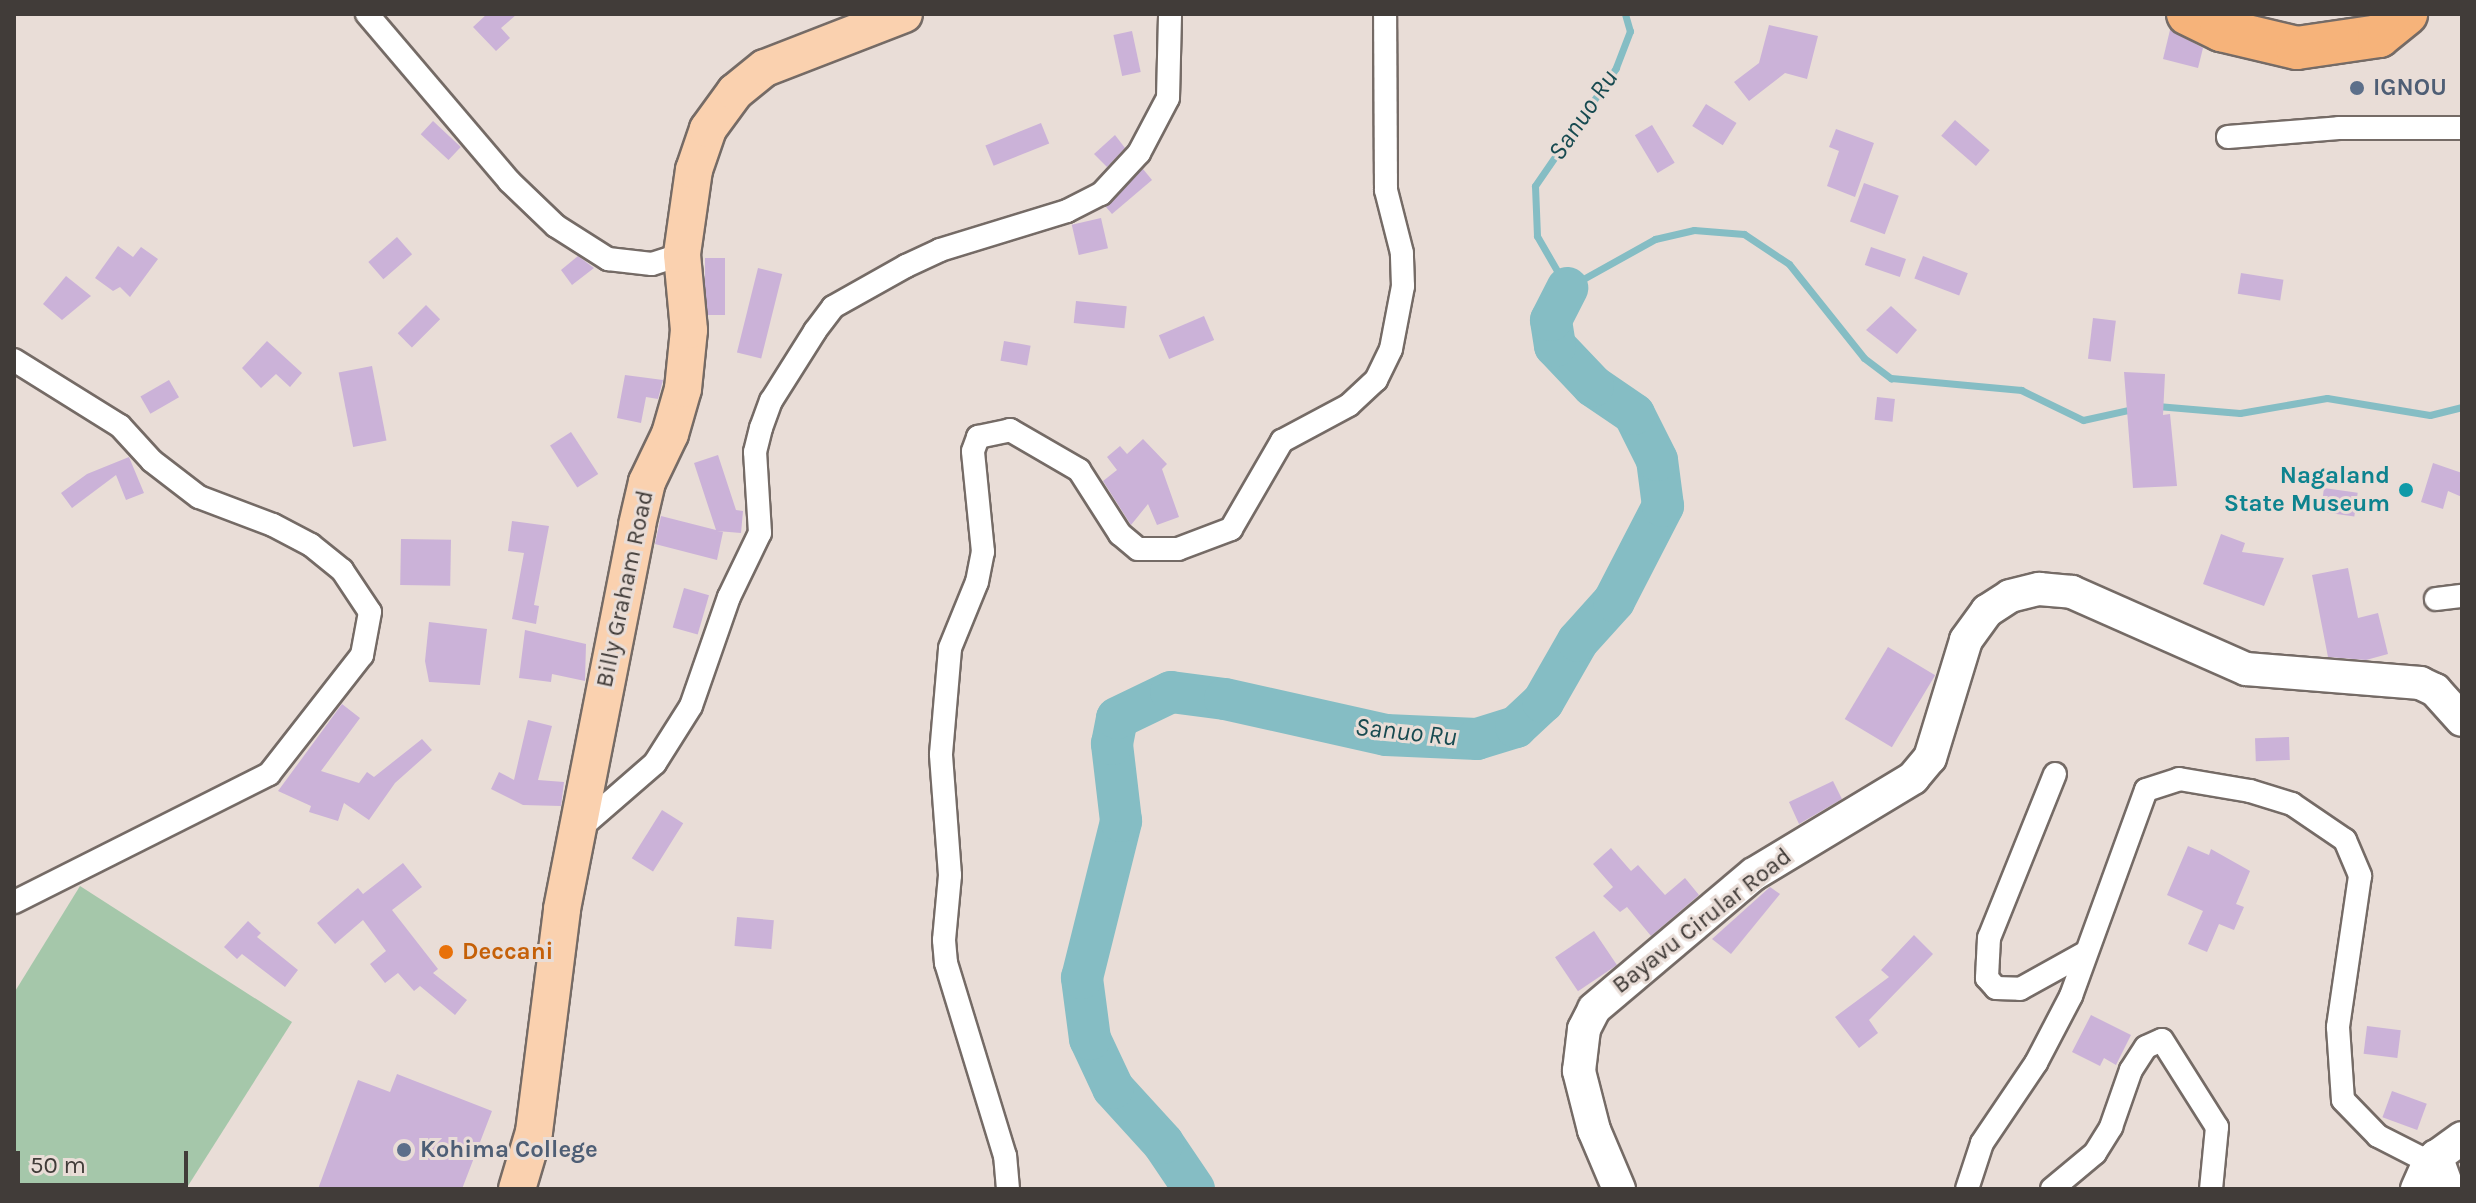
<!DOCTYPE html>
<style>
body{margin:0}
#map{position:relative;width:2476px;height:1203px;overflow:hidden;background:#e9ddd7;font-family:Karla,sans-serif}
div>[style]{position:absolute}
.green>*{inset:0;background:#a5c7aa}
.stream>*{height:7px;margin:-3.5px;padding:0 3.5px;transform-origin:3.5px;border-radius:3.5px;background:#85bdc4}
.river>*{height:42px;margin:-21px;padding:0 21px;transform-origin:21px;border-radius:21px;background:#85bdc4}
.building>*{inset:0;background:#cbb2d8;transform-origin:0 0}
.roads{filter:drop-shadow(2px 0 #756b66) drop-shadow(-2px 0 #756b66) drop-shadow(0 2px #756b66) drop-shadow(0 -2px #756b66)}
.street>*{height:22px;margin:-11px;padding:0 11px;transform-origin:11px;border-radius:11px;background:#fff}
.secondary>*{height:32px;margin:-16px;padding:0 16px;transform-origin:16px;border-radius:16px;background:#fff}
.primary>*{height:36px;margin:-18px;padding:0 18px;transform-origin:18px;border-radius:18px;background:#fad1af}
.highway>*{height:42px;margin:-21px;padding:0 21px;transform-origin:21px;border-radius:21px;background:#f6b37a}
.dots>*{width:22px;height:22px;translate:-50% -50%;box-sizing:border-box;border:4px solid #e9ddd7;border-radius:50%}
span{translate:-50% -50%;white-space:nowrap;text-align:center;line-height:1.15;-webkit-text-stroke:6px #e9ddd7;paint-order:stroke}
.service-label{font-size:24px;color:#4e5e75;font-weight:700}
.left{translate:0 -50%;text-align:left}
.culture-label{font-size:24px;color:#0d838f;font-weight:700}
.right{translate:-100% -50%;text-align:right}
.street-label{font-size:24px;color:#413c39}
.food-label{font-size:24px;color:#c56008;font-weight:700}
.water-label{font-size:26px;color:#174a50;font-style:italic}
.frame{position:absolute;inset:0;border:16px solid #413c39;pointer-events:none}
.scale{position:absolute;left:16px;top:1151px;width:172px;height:36px;box-sizing:border-box;border:4px solid #413c39;border-top:0;padding-left:10px;font-size:24px;line-height:28px;white-space:nowrap;color:#413c39;-webkit-text-stroke:6px #e9ddd7;paint-order:stroke}
</style>
<div id="map">
<div class="green">
<div style="clip-path:polygon(80px 886px,292px 1022px,186px 1189px,14px 1189px,14px 993px)"></div>
</div>
<div class="stream">
<div style="left:1625px;top:14px;width:18px;rotate:74deg"></div>
<div style="left:1630px;top:31px;width:40px;rotate:111deg"></div>
<div style="left:1616px;top:68px;width:143px;rotate:124.5deg"></div>
<div style="left:1535px;top:186px;width:50px;rotate:87.7deg"></div>
<div style="left:1537px;top:236px;width:60px;rotate:60deg"></div>
<div style="left:1567px;top:288px;width:101px;rotate:-29.1deg"></div>
<div style="left:1655px;top:239px;width:40px;rotate:-13deg"></div>
<div style="left:1694px;top:230px;width:50px;rotate:4.6deg"></div>
<div style="left:1744px;top:234px;width:54px;rotate:33.7deg"></div>
<div style="left:1789px;top:264px;width:120px;rotate:51.4deg"></div>
<div style="left:1864px;top:358px;width:34px;rotate:37deg"></div>
<div style="left:1891px;top:378px;width:131px;rotate:5.3deg"></div>
<div style="left:2021px;top:390px;width:69px;rotate:25.8deg"></div>
<div style="left:2083px;top:420px;width:55px;rotate:-12.5deg"></div>
<div style="left:2157px;top:406px;width:83px;rotate:4.8deg"></div>
<div style="left:2240px;top:413px;width:88px;rotate:-9.8deg"></div>
<div style="left:2327px;top:398px;width:104px;rotate:9.4deg"></div>
<div style="left:2430px;top:415px;width:33px;rotate:-14deg"></div>
</div>
<div class="river">
<div style="left:1194px;top:1189px;width:55px;rotate:-124deg"></div>
<div style="left:1163px;top:1143px;width:74px;rotate:-132.3deg"></div>
<div style="left:1113px;top:1088px;width:54px;rotate:-115.1deg"></div>
<div style="left:1090px;top:1039px;width:62px;rotate:-97.5deg"></div>
<div style="left:1082px;top:978px;width:162px;rotate:-76deg"></div>
<div style="left:1121px;top:821px;width:78px;rotate:-96.7deg"></div>
<div style="left:1112px;top:744px;width:26px;rotate:-79deg"></div>
<div style="left:1117px;top:718px;width:60px;rotate:-25.7deg"></div>
<div style="left:1171px;top:692px;width:54px;rotate:7.4deg"></div>
<div style="left:1225px;top:699px;width:165px;rotate:12.6deg"></div>
<div style="left:1386px;top:735px;width:91px;rotate:2.5deg"></div>
<div style="left:1477px;top:739px;width:41px;rotate:-17.1deg"></div>
<div style="left:1516px;top:727px;width:37px;rotate:-43deg"></div>
<div style="left:1543px;top:702px;width:70px;rotate:-60.2deg"></div>
<div style="left:1578px;top:641px;width:54px;rotate:-48deg"></div>
<div style="left:1614px;top:601px;width:107px;rotate:-62.7deg"></div>
<div style="left:1663px;top:506px;width:46px;rotate:-97.4deg"></div>
<div style="left:1657px;top:460px;width:51px;rotate:-116.6deg"></div>
<div style="left:1634px;top:414px;width:50px;rotate:-145.7deg"></div>
<div style="left:1593px;top:386px;width:55px;rotate:-133.5deg"></div>
<div style="left:1555px;top:346px;width:26px;rotate:-99deg"></div>
<div style="left:1551px;top:320px;width:36px;rotate:-63deg"></div>
</div>
<div class="building">
<div style="clip-path:polygon(487px 14px,517px 14px,501px 28px,510px 38px,496px 51px,473px 27px)"></div>
<div style="clip-path:polygon(1769px 25px,1818px 36px,1807px 79px,1785px 73px,1749px 101px,1734px 82px,1759px 63px)"></div>
<div style="clip-path:polygon(2170px 30px,2203px 48px,2198px 68px,2163px 59px)"></div>
<div style="left:1132px;top:31px;width:42px;height:19px;rotate:78deg"></div>
<div style="left:1706px;top:104px;width:36px;height:26px;rotate:32deg"></div>
<div style="left:1955px;top:120px;width:46px;height:21px;rotate:41deg"></div>
<div style="left:433px;top:121px;width:38px;height:18px;rotate:43deg"></div>
<div style="left:1041px;top:123px;width:22px;height:60px;rotate:68deg"></div>
<div style="left:1652px;top:125px;width:44px;height:20px;rotate:59deg"></div>
<div style="clip-path:polygon(1836px 129px,1874px 143px,1855px 197px,1827px 186px,1839px 151px,1829px 147px)"></div>
<div style="clip-path:polygon(1115px 135px,1125px 148px,1107px 167px,1094px 154px)"></div>
<div style="clip-path:polygon(1143px 169px,1152px 180px,1112px 214px,1106px 207px)"></div>
<div style="left:1864px;top:183px;width:37px;height:41px;rotate:20deg"></div>
<div style="left:1101px;top:218px;width:31px;height:30px;rotate:77deg"></div>
<div style="left:397px;top:237px;width:23px;height:38px;rotate:49deg"></div>
<div style="clip-path:polygon(118px 246px,133px 257px,141px 247px,158px 259px,130px 297px,120px 287px,113px 291px,95px 278px)"></div>
<div style="left:1871px;top:247px;width:37px;height:19px;rotate:19deg"></div>
<div style="clip-path:polygon(578px 256px,594px 268px,572px 285px,561px 270px)"></div>
<div style="left:1923px;top:256px;width:48px;height:24px;rotate:21deg"></div>
<div style="left:705px;top:258px;width:20px;height:57px"></div>
<div style="left:758px;top:268px;width:25px;height:87px;rotate:14deg"></div>
<div style="left:2241px;top:273px;width:43px;height:21px;rotate:9deg"></div>
<div style="clip-path:polygon(66px 276px,91px 296px,62px 320px,43px 304px)"></div>
<div style="left:1076px;top:301px;width:51px;height:22px;rotate:6deg"></div>
<div style="left:426px;top:305px;width:20px;height:40px;rotate:45deg"></div>
<div style="clip-path:polygon(1891px 306px,1917px 330px,1897px 354px,1866px 330px)"></div>
<div style="left:1204px;top:316px;width:26px;height:49px;rotate:67deg"></div>
<div style="left:2093px;top:318px;width:23px;height:41px;rotate:7deg"></div>
<div style="clip-path:polygon(267px 341px,302px 373px,290px 387px,276px 374px,261px 388px,242px 368px)"></div>
<div style="left:1004px;top:341px;width:27px;height:20px;rotate:10deg"></div>
<div style="left:372px;top:366px;width:76px;height:34px;rotate:79deg"></div>
<div style="clip-path:polygon(2124px 372px,2165px 374px,2163px 415px,2170px 414px,2177px 486px,2133px 488px)"></div>
<div style="clip-path:polygon(625px 375px,663px 380px,658px 399px,646px 397px,641px 423px,617px 418px)"></div>
<div style="left:169px;top:380px;width:20px;height:33px;rotate:60deg"></div>
<div style="left:1877px;top:397px;width:18px;height:23px;rotate:6deg"></div>
<div style="left:571px;top:432px;width:50px;height:25px;rotate:57deg"></div>
<div style="clip-path:polygon(1143px 439px,1167px 464px,1162px 469px,1179px 517px,1157px 525px,1148px 504px,1131px 525px,1103px 481px,1117px 470px,1107px 457px,1120px 446px,1127px 454px)"></div>
<div style="clip-path:polygon(718px 455px,736px 510px,743px 511px,741px 533px,717px 531px,723px 532px,717px 560px,655px 544px,661px 516px,716px 530px,694px 463px)"></div>
<div style="clip-path:polygon(129px 457px,144px 493px,126px 500px,116px 475px,72px 508px,61px 493px,87px 474px)"></div>
<div style="clip-path:polygon(2433px 463px,2462px 473px,2462px 497px,2448px 491px,2443px 509px,2421px 502px)"></div>
<div style="left:2324px;top:488px;width:34px;height:24px;rotate:8deg"></div>
<div style="clip-path:polygon(512px 521px,549px 526px,534px 605px,539px 606px,536px 624px,512px 619px,524px 553px,508px 551px)"></div>
<div style="clip-path:polygon(2221px 534px,2245px 543px,2242px 552px,2284px 558px,2264px 606px,2203px 584px)"></div>
<div style="left:401px;top:539px;width:50px;height:46px;rotate:1deg"></div>
<div style="clip-path:polygon(2348px 568px,2358px 618px,2378px 613px,2388px 654px,2366px 660px,2328px 657px,2312px 575px)"></div>
<div style="left:684px;top:588px;width:26px;height:41px;rotate:16deg"></div>
<div style="clip-path:polygon(429px 622px,487px 629px,480px 685px,429px 682px,425px 661px)"></div>
<div style="clip-path:polygon(525px 630px,586px 644px,585px 681px,552px 674px,551px 682px,519px 678px)"></div>
<div style="left:1888px;top:647px;width:55px;height:84px;rotate:31deg"></div>
<div style="clip-path:polygon(342px 704px,360px 718px,321px 771px,359px 783px,367px 772px,374px 777px,422px 739px,432px 750px,395px 783px,369px 820px,344px 803px,338px 821px,309px 812px,311px 806px,278px 791px)"></div>
<div style="clip-path:polygon(528px 720px,552px 726px,538px 780px,564px 782px,561px 806px,523px 805px,491px 789px,499px 772px,514px 780px)"></div>
<div style="left:2289px;top:737px;width:23px;height:34px;rotate:88deg"></div>
<div style="clip-path:polygon(1833px 781px,1842px 799px,1799px 824px,1789px 802px)"></div>
<div style="left:662px;top:810px;width:25px;height:57px;rotate:32deg"></div>
<div style="clip-path:polygon(2188px 846px,2209px 855px,2211px 849px,2250px 871px,2236px 904px,2244px 907px,2234px 930px,2219px 924px,2207px 952px,2188px 944px,2203px 911px,2167px 895px)"></div>
<div style="clip-path:polygon(1611px 848px,1631px 871px,1638px 865px,1665px 895px,1685px 878px,1699px 895px,1651px 936px,1627px 907px,1620px 912px,1603px 896px,1613px 887px,1593px 864px)"></div>
<div style="clip-path:polygon(403px 863px,422px 887px,392px 910px,438px 969px,433px 973px,467px 1000px,455px 1015px,420px 986px,414px 991px,398px 973px,385px 983px,370px 964px,386px 951px,363px 920px,335px 944px,317px 923px,358px 888px,363px 894px)"></div>
<div style="clip-path:polygon(1770px 887px,1780px 894px,1731px 954px,1712px 939px)"></div>
<div style="left:737px;top:917px;width:37px;height:29px;rotate:5deg"></div>
<div style="clip-path:polygon(248px 921px,261px 933px,257px 937px,298px 970px,285px 987px,242px 954px,237px 959px,224px 947px)"></div>
<div style="left:1594px;top:931px;width:41px;height:47px;rotate:56deg"></div>
<div style="clip-path:polygon(1914px 935px,1933px 954px,1869px 1020px,1878px 1033px,1859px 1048px,1835px 1017px,1889px 977px,1881px 970px)"></div>
<div style="clip-path:polygon(2091px 1015px,2131px 1035px,2116px 1065px,2104px 1058px,2100px 1066px,2072px 1052px)"></div>
<div style="left:2367px;top:1026px;width:34px;height:28px;rotate:7deg"></div>
<div style="clip-path:polygon(397px 1074px,492px 1111px,462px 1189px,318px 1189px,358px 1080px,390px 1092px)"></div>
<div style="left:2392px;top:1091px;width:37px;height:28px;rotate:20deg"></div>
</div>
<div class="roads">
<div class="street">
<div style="left:367px;top:14px;width:219px;rotate:49.6deg"></div>
<div style="left:509px;top:181px;width:65px;rotate:43.8deg"></div>
<div style="left:556px;top:226px;width:62px;rotate:32.4deg"></div>
<div style="left:608px;top:259px;width:44px;rotate:6.5deg"></div>
<div style="left:652px;top:264px;width:32px;rotate:-18deg"></div>
<div style="left:2228px;top:137px;width:111px;rotate:-4.6deg"></div>
<div style="left:2339px;top:128px;width:123px"></div>
<div style="left:14px;top:360px;width:125px;rotate:31.9deg"></div>
<div style="left:120px;top:426px;width:47px;rotate:47.6deg"></div>
<div style="left:152px;top:461px;width:59px;rotate:37.5deg"></div>
<div style="left:199px;top:497px;width:79px;rotate:20.7deg"></div>
<div style="left:273px;top:525px;width:43px;rotate:27.8deg"></div>
<div style="left:311px;top:545px;width:40px;rotate:39deg"></div>
<div style="left:342px;top:570px;width:50px;rotate:56.3deg"></div>
<div style="left:370px;top:612px;width:44px;rotate:100.5deg"></div>
<div style="left:362px;top:655px;width:151px;rotate:128deg"></div>
<div style="left:269px;top:774px;width:285px;rotate:153.3deg"></div>
<div style="left:2436px;top:599px;width:26px;rotate:-7deg"></div>
<div style="left:2055px;top:774px;width:177px;rotate:111.9deg"></div>
<div style="left:1989px;top:938px;width:40px;rotate:92.9deg"></div>
<div style="left:1987px;top:978px;width:13px;rotate:48deg"></div>
<div style="left:1996px;top:988px;width:24px;rotate:2deg"></div>
<div style="left:2020px;top:989px;width:74px;rotate:-29deg"></div>
<div style="left:578px;top:830px;width:102px;rotate:-41deg"></div>
<div style="left:655px;top:763px;width:67px;rotate:-57.7deg"></div>
<div style="left:691px;top:706px;width:115px;rotate:-70.8deg"></div>
<div style="left:729px;top:597px;width:71px;rotate:-64.2deg"></div>
<div style="left:760px;top:533px;width:81px;rotate:-93.5deg"></div>
<div style="left:755px;top:452px;width:25px;rotate:-76deg"></div>
<div style="left:761px;top:428px;width:29px;rotate:-70deg"></div>
<div style="left:771px;top:401px;width:83px;rotate:-57.8deg"></div>
<div style="left:815px;top:331px;width:30px;rotate:-53deg"></div>
<div style="left:833px;top:307px;width:84px;rotate:-29.3deg"></div>
<div style="left:906px;top:266px;width:38px;rotate:-25deg"></div>
<div style="left:940px;top:250px;width:133px;rotate:-17.1deg"></div>
<div style="left:1067px;top:211px;width:38px;rotate:-27deg"></div>
<div style="left:1101px;top:194px;width:56px;rotate:-47.2deg"></div>
<div style="left:1139px;top:153px;width:62px;rotate:-62.2deg"></div>
<div style="left:1168px;top:98px;width:84px;rotate:-88.6deg"></div>
<div style="left:1008px;top:1189px;width:33px;rotate:-95deg"></div>
<div style="left:1005px;top:1156px;width:202px;rotate:-107deg"></div>
<div style="left:946px;top:963px;width:23px;rotate:-95deg"></div>
<div style="left:944px;top:940px;width:65px;rotate:-84.7deg"></div>
<div style="left:950px;top:875px;width:121px;rotate:-94.3deg"></div>
<div style="left:941px;top:754px;width:106px;rotate:-85.1deg"></div>
<div style="left:950px;top:648px;width:71px;rotate:-67.8deg"></div>
<div style="left:977px;top:582px;width:31px;rotate:-79deg"></div>
<div style="left:983px;top:552px;width:101px;rotate:-95.7deg"></div>
<div style="left:973px;top:451px;width:15px;rotate:-70deg"></div>
<div style="left:978px;top:437px;width:33px;rotate:-12deg"></div>
<div style="left:1010px;top:430px;width:80px;rotate:30.1deg"></div>
<div style="left:1079px;top:470px;width:76px;rotate:57.4deg"></div>
<div style="left:1120px;top:534px;width:23px;rotate:40deg"></div>
<div style="left:1138px;top:549px;width:40px"></div>
<div style="left:1178px;top:549px;width:57px;rotate:-20.7deg"></div>
<div style="left:1231px;top:529px;width:102px;rotate:-59.9deg"></div>
<div style="left:1282px;top:441px;width:76px;rotate:-28.2deg"></div>
<div style="left:1349px;top:405px;width:37px;rotate:-43deg"></div>
<div style="left:1376px;top:380px;width:34px;rotate:-64deg"></div>
<div style="left:1391px;top:349px;width:64px;rotate:-79.2deg"></div>
<div style="left:1403px;top:286px;width:33px;rotate:-92deg"></div>
<div style="left:1402px;top:253px;width:65px;rotate:-104.3deg"></div>
<div style="left:1386px;top:190px;width:176px;rotate:-90.3deg"></div>
<div style="left:1967px;top:1189px;width:48px;rotate:-71.9deg"></div>
<div style="left:1982px;top:1143px;width:97px;rotate:-56deg"></div>
<div style="left:2036px;top:1063px;width:76px;rotate:-62.4deg"></div>
<div style="left:2071px;top:996px;width:219px;rotate:-70deg"></div>
<div style="left:2146px;top:790px;width:35px;rotate:-18deg"></div>
<div style="left:2179px;top:779px;width:72px;rotate:9.6deg"></div>
<div style="left:2250px;top:791px;width:44px;rotate:17.2deg"></div>
<div style="left:2292px;top:804px;width:64px;rotate:34.2deg"></div>
<div style="left:2345px;top:840px;width:39px;rotate:67deg"></div>
<div style="left:2360px;top:876px;width:153px;rotate:98.3deg"></div>
<div style="left:2338px;top:1027px;width:73px;rotate:86.1deg"></div>
<div style="left:2343px;top:1100px;width:50px;rotate:45.8deg"></div>
<div style="left:2378px;top:1136px;width:57px;rotate:27deg"></div>
<div style="left:2052px;top:1189px;width:56px;rotate:-39.9deg"></div>
<div style="left:2095px;top:1153px;width:31px;rotate:-58deg"></div>
<div style="left:2111px;top:1127px;width:60px;rotate:-70.7deg"></div>
<div style="left:2131px;top:1070px;width:27px;rotate:-57deg"></div>
<div style="left:2146px;top:1047px;width:17px;rotate:-24deg"></div>
<div style="left:2162px;top:1040px;width:103px;rotate:57.7deg"></div>
<div style="left:2217px;top:1127px;width:62px;rotate:95.5deg"></div>
</div>
<div class="secondary">
<div style="left:2436px;top:1156px;width:35px;rotate:70deg"></div>
<div style="left:1619px;top:1189px;width:64px;rotate:-113deg"></div>
<div style="left:1594px;top:1130px;width:61px;rotate:-104.3deg"></div>
<div style="left:1579px;top:1071px;width:42px;rotate:-83.2deg"></div>
<div style="left:1584px;top:1029px;width:22px;rotate:-63deg"></div>
<div style="left:1594px;top:1009px;width:209px;rotate:-40.2deg"></div>
<div style="left:1754px;top:874px;width:186px;rotate:-31.1deg"></div>
<div style="left:1913px;top:778px;width:26px;rotate:-50deg"></div>
<div style="left:1930px;top:758px;width:123px;rotate:-73deg"></div>
<div style="left:1966px;top:640px;width:36px;rotate:-54deg"></div>
<div style="left:1987px;top:611px;width:27px;rotate:-33deg"></div>
<div style="left:2010px;top:596px;width:30px;rotate:-14deg"></div>
<div style="left:2039px;top:589px;width:33px;rotate:5deg"></div>
<div style="left:2072px;top:592px;width:190px;rotate:23.9deg"></div>
<div style="left:2246px;top:669px;width:175px;rotate:4.6deg"></div>
<div style="left:2420px;top:683px;width:17px;rotate:25deg"></div>
<div style="left:2435px;top:690px;width:40px;rotate:48deg"></div>
<div style="left:2417px;top:1189px;width:30px;rotate:-66deg"></div>
<div style="left:2429px;top:1162px;width:41px;rotate:-36deg"></div>
</div>
<div class="primary">
<div style="left:517px;top:1189px;width:59px;rotate:-73.4deg"></div>
<div style="left:534px;top:1132px;width:225px;rotate:-82.8deg"></div>
<div style="left:562px;top:909px;width:391px;rotate:-78.9deg"></div>
<div style="left:637px;top:525px;width:44px;rotate:-76.9deg"></div>
<div style="left:647px;top:482px;width:53px;rotate:-64.4deg"></div>
<div style="left:670px;top:434px;width:47px;rotate:-73.9deg"></div>
<div style="left:683px;top:389px;width:59px;rotate:-84.2deg"></div>
<div style="left:689px;top:330px;width:76px;rotate:-95.3deg"></div>
<div style="left:682px;top:254px;width:85px;rotate:-81.9deg"></div>
<div style="left:694px;top:170px;width:43px;rotate:-71.1deg"></div>
<div style="left:708px;top:129px;width:46px;rotate:-53.9deg"></div>
<div style="left:735px;top:92px;width:38px;rotate:-39deg"></div>
<div style="left:765px;top:68px;width:149px;rotate:-21.2deg"></div>
</div>
<div class="highway">
<div style="left:2188px;top:14px;width:37px;rotate:26deg"></div>
<div style="left:2221px;top:30px;width:78px;rotate:13.3deg"></div>
<div style="left:2297px;top:48px;width:83px;rotate:-8.3deg"></div>
<div style="left:2379px;top:36px;width:35px;rotate:-39deg"></div>
</div>
</div>
<div class="dots">
<div style="left:2357px;top:88px;background:#5c6f8a"></div>
<div style="left:2406px;top:490px;background:#0f9aa8"></div>
<div style="left:446px;top:952px;background:#e8710a"></div>
<div style="left:404px;top:1150px;background:#5c6f8a"></div>
</div>
<div class="service-label">
<span class="left" style="left:2373px;top:88px">IGNOU</span>
<span class="left" style="left:420px;top:1150px">Kohima College</span>
</div>
<div class="culture-label">
<span class="right" style="left:2390px;top:490px">Nagaland<br>State Museum</span>
</div>
<div class="street-label">
<span style="left:625px;top:589px;rotate:-78deg">Billy Graham Road</span>
<span style="left:1702px;top:921px;rotate:-38deg">Bayavu Cirular Road</span>
</div>
<div class="food-label">
<span class="left" style="left:462px;top:952px">Deccani</span>
</div>
<div class="water-label">
<span style="left:1583px;top:115px;rotate:-56deg">Sanuo Ru</span>
<span style="left:1406px;top:732px;rotate:6deg">Sanuo Ru</span>
</div>
<div class="frame"></div>
<div class="scale">50 m</div>
</div>
